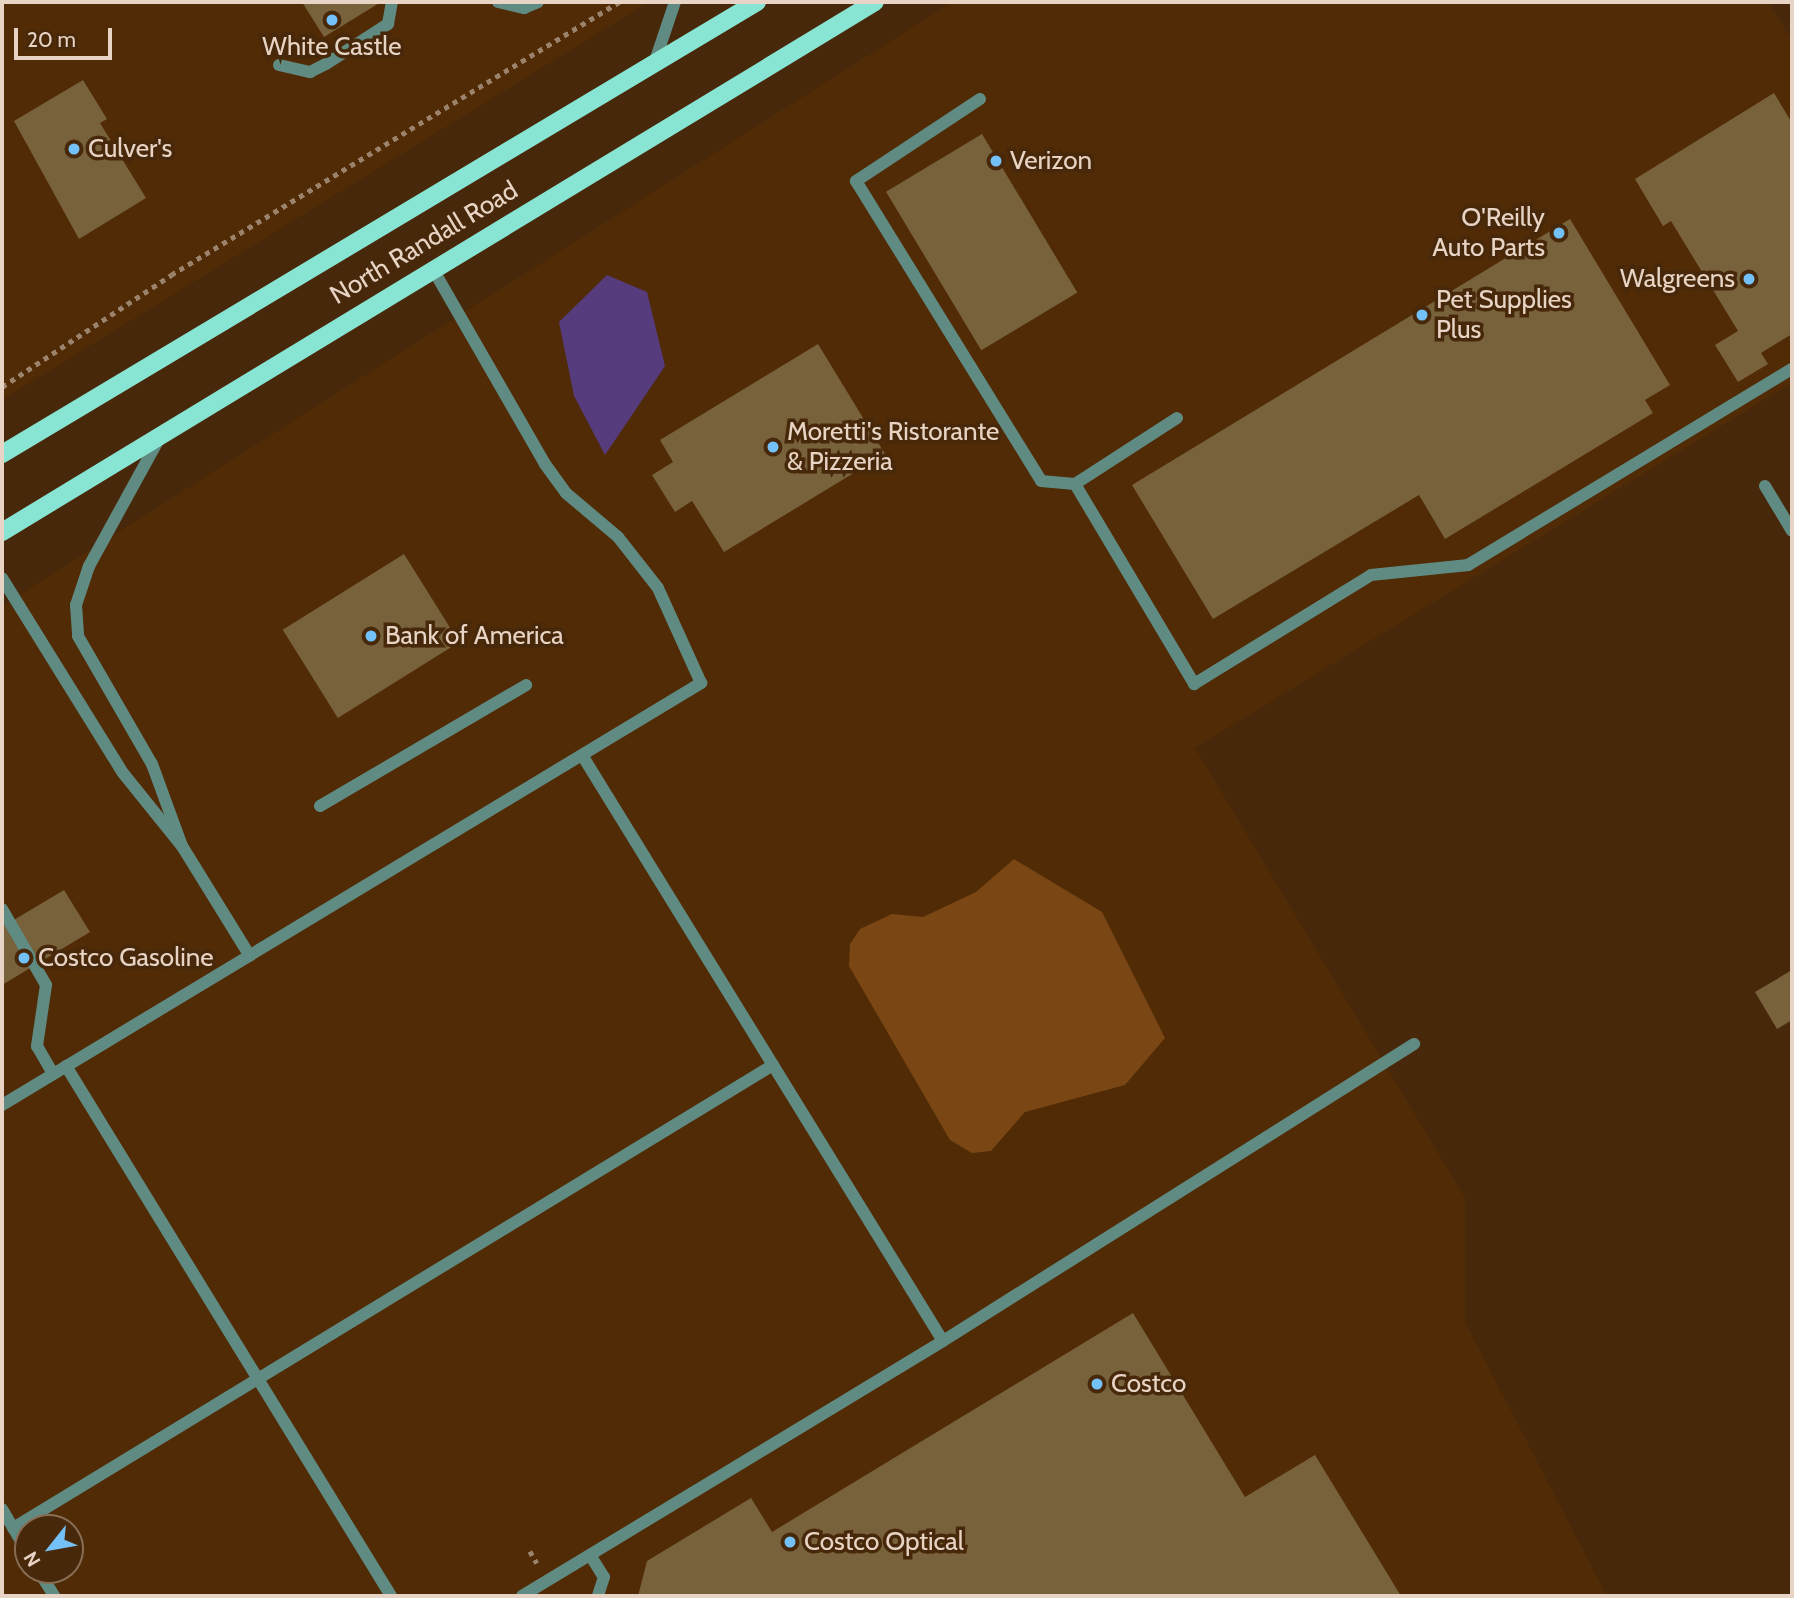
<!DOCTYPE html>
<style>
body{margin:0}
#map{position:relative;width:1794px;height:1598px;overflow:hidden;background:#47280a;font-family:Cabin,sans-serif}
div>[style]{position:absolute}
.built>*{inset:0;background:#502b06}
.green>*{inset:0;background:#7a4714}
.water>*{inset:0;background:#563b7d}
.building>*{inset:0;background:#78623b;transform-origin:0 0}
.path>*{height:4.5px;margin-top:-2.25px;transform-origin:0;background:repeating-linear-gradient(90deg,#9b826b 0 5px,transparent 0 10px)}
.service>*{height:12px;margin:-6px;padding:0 6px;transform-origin:6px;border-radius:6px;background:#608b82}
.primary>*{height:18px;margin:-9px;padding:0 9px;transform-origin:9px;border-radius:9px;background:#89e5d3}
.dots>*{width:19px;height:19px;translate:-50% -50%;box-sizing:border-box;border:4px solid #47280a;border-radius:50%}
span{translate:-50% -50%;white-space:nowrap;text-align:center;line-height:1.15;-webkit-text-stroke:7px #47280a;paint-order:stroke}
.poi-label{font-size:26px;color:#e8d4c4}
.left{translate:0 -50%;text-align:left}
.right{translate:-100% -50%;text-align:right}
.street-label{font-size:26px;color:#e8d4c4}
.frame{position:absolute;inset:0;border:4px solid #e8d4c4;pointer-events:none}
.north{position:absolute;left:14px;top:1514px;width:70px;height:70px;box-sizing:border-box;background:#47280a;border:2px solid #876d54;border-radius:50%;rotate:239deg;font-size:19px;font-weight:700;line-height:28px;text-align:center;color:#e8d4c4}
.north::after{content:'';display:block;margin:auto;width:24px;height:32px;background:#73c1f6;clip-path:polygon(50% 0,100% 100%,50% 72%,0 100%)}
.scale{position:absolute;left:14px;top:28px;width:98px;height:32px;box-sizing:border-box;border:4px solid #e8d4c4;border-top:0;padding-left:9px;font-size:21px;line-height:24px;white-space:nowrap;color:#e8d4c4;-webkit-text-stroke:5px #47280a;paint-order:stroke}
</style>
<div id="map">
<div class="built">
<div style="clip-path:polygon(2px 2px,649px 2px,2px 400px)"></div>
<div style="clip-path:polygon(evenodd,952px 2px,1768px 2px,1792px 40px,1792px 383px,1195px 748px,1465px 1198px,1465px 1322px,1607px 1596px,2px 1596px,2px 606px,952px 2px,28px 1528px,70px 1528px,70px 1570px,28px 1570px,28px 1528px)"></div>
</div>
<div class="green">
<div style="clip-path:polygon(1014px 859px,1102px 912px,1165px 1038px,1125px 1085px,1025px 1112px,991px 1151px,972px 1153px,950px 1140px,849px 966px,850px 944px,860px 929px,892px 914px,923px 917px,976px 892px)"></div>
</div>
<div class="water">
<div style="clip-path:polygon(607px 275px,647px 292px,665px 366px,605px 455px,574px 396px,559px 322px)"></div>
</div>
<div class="building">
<div style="clip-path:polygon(302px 2px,381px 2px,324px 37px)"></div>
<div style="clip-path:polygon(83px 80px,107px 119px,100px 123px,146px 198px,79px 239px,14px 121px)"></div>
<div style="clip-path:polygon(1774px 93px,1792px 123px,1792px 334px,1761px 353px,1768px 364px,1738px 382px,1715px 345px,1738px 331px,1671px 221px,1663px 226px,1635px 179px)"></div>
<div style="left:982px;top:134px;width:185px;height:112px;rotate:59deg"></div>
<div style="clip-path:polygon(1570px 219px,1670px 385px,1645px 400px,1653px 413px,1445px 539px,1419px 495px,1213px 619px,1132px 485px)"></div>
<div style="clip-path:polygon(818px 344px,885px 454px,724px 552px,692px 501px,675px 512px,652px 475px,673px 462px,660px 440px)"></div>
<div style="left:404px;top:554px;width:104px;height:143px;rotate:58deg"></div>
<div style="clip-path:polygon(64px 890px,90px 932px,2px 985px,2px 927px)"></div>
<div style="clip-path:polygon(1792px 970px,1792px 1020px,1777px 1029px,1755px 992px)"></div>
<div style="clip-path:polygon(1133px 1313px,1245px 1497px,1315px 1455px,1401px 1596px,638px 1596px,647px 1561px,751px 1498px,772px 1532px)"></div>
</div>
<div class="path">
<div style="left:2px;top:387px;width:203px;rotate:-33.5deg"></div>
<div style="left:171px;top:275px;width:525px;rotate:-31.36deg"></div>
<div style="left:530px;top:1551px;width:14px;rotate:60deg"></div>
</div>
<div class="service">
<div style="left:498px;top:2px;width:27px;rotate:13deg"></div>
<div style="left:524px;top:8px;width:15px;rotate:-23deg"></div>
<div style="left:654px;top:64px;width:65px;rotate:-71.3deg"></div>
<div style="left:279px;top:65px;width:32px;rotate:13deg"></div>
<div style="left:310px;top:72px;width:18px;rotate:-27deg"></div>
<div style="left:326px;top:64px;width:74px;rotate:-32.8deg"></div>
<div style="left:388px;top:24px;width:22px;rotate:-80deg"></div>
<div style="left:980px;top:99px;width:149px;rotate:146.5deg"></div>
<div style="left:856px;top:181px;width:352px;rotate:58.3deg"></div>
<div style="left:1041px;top:481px;width:34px;rotate:5deg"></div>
<div style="left:1177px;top:418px;width:121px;rotate:147.1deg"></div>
<div style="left:1075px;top:484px;width:233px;rotate:59.2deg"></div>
<div style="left:1194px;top:684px;width:208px;rotate:-31.6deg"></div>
<div style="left:1371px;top:575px;width:98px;rotate:-5.9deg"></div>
<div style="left:1468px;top:565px;width:379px;rotate:-31.2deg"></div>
<div style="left:160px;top:437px;width:147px;rotate:118.8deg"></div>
<div style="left:89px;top:566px;width:41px;rotate:108.4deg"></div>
<div style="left:76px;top:605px;width:31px;rotate:86deg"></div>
<div style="left:78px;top:636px;width:148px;rotate:60deg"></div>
<div style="left:152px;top:764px;width:87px;rotate:69.9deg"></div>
<div style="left:1765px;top:486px;width:52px;rotate:59deg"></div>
<div style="left:2px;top:578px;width:229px;rotate:58.2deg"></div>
<div style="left:123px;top:773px;width:94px;rotate:51.1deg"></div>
<div style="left:182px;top:846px;width:129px;rotate:58.3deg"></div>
<div style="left:582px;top:755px;width:688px;rotate:58.37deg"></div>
<div style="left:943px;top:1341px;width:557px;rotate:-32.23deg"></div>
<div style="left:320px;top:806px;width:239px;rotate:-30.4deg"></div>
<div style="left:2px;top:909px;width:88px;rotate:59.9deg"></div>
<div style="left:46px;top:985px;width:62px;rotate:98.4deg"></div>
<div style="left:37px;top:1046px;width:32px;rotate:60deg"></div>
<div style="left:66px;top:1066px;width:622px;rotate:58.48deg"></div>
<div style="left:2px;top:1105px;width:817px;rotate:-31.12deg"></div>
<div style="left:701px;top:683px;width:104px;rotate:-114.4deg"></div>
<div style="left:658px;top:588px;width:65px;rotate:-128.1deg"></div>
<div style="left:618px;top:537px;width:68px;rotate:-139.8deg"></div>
<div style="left:566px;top:493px;width:36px;rotate:-126deg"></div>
<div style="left:545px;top:464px;width:225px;rotate:-119.9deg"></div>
<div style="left:2px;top:1509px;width:51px;rotate:59.4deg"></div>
<div style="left:13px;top:1528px;width:890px;rotate:-31.35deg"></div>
<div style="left:590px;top:1555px;width:26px;rotate:58deg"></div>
<div style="left:604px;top:1577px;width:20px;rotate:108deg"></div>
<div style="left:38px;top:1570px;width:31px;rotate:58deg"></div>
<div style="left:522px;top:1596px;width:492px;rotate:-31.2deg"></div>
</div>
<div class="primary">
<div style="left:2px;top:454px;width:880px;rotate:-30.91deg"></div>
<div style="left:2px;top:532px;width:1021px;rotate:-31.26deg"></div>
</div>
<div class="dots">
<div style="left:332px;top:20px;background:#73c1f6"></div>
<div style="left:74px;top:149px;background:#73c1f6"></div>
<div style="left:996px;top:161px;background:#73c1f6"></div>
<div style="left:1559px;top:233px;background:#73c1f6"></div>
<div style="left:1749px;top:279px;background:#73c1f6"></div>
<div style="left:1422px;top:315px;background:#73c1f6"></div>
<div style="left:773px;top:447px;background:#73c1f6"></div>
<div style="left:371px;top:636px;background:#73c1f6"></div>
<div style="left:24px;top:958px;background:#73c1f6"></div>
<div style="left:1097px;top:1384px;background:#73c1f6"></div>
<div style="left:790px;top:1542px;background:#73c1f6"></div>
</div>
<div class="poi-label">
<span style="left:332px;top:47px">White Castle</span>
<span class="left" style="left:88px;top:149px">Culver's</span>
<span class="left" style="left:1010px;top:161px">Verizon</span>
<span class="right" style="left:1545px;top:233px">O'Reilly<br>Auto Parts</span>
<span class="right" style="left:1735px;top:279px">Walgreens</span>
<span class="left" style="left:1436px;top:315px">Pet Supplies<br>Plus</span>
<span class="left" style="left:787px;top:447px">Moretti's Ristorante<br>&amp; Pizzeria</span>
<span class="left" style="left:385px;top:636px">Bank of America</span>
<span class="left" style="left:38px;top:958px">Costco Gasoline</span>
<span class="left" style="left:1111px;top:1384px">Costco</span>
<span class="left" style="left:804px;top:1542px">Costco Optical</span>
</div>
<div class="street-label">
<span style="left:424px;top:243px;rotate:-31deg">North Randall Road</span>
</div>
<div class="frame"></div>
<div class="north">N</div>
<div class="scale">20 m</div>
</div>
